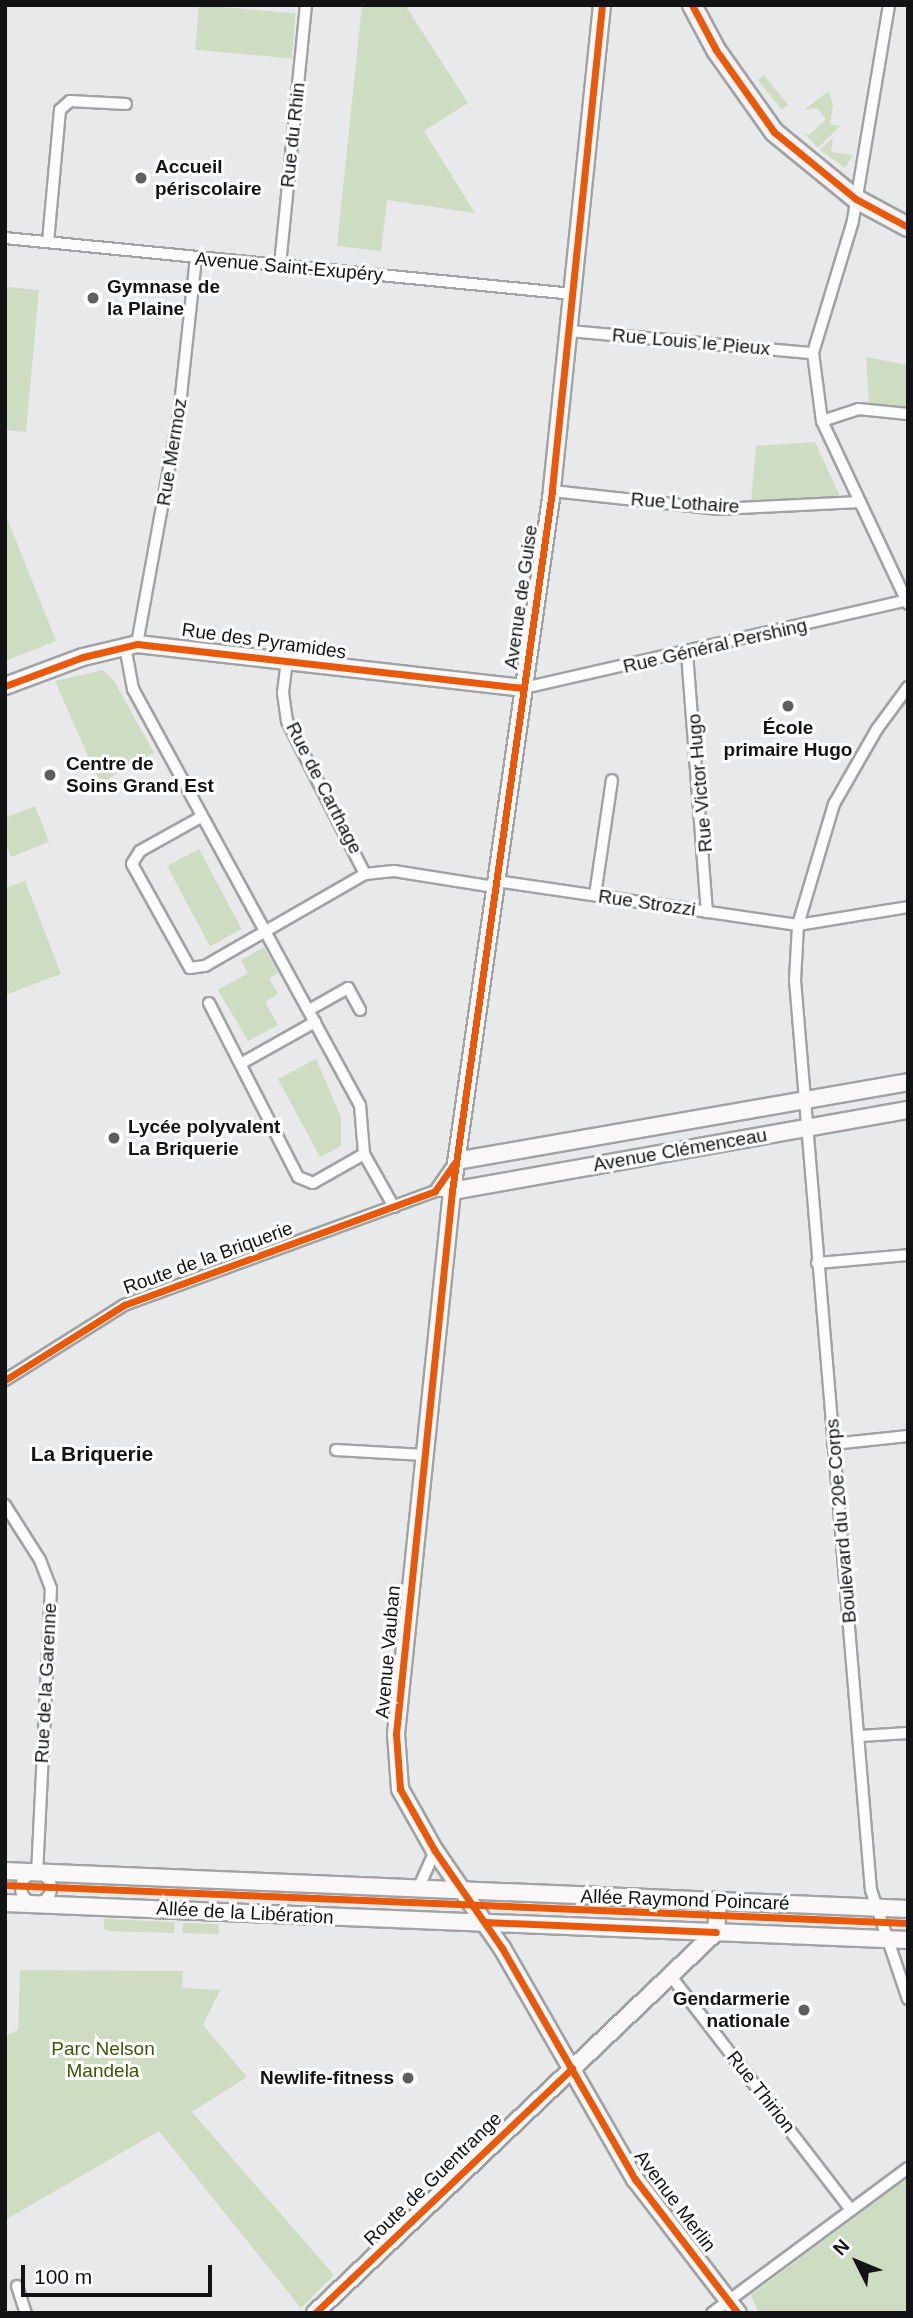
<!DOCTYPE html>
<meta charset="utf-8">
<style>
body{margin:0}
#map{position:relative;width:913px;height:2318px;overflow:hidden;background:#e7e9ea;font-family:Helvetica,sans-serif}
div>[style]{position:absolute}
.green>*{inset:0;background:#cedcc1;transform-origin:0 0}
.roads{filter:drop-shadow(2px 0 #a1a2a3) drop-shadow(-2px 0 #a1a2a3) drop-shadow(0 2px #a1a2a3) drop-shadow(0 -2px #a1a2a3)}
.street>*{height:10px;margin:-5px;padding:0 5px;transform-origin:5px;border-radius:5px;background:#fbfcfc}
.street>.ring{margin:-5px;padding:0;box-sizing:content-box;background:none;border:10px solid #fbfcfc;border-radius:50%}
.secondary>*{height:16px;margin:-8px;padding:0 8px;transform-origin:8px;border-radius:8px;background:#faf7f8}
.primary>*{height:18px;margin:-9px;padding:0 9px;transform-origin:9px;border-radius:9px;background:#f7f3f5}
.cycleway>*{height:7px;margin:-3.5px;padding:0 3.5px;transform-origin:3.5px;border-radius:3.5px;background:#e8590c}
.dots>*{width:19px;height:19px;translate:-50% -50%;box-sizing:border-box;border:4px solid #fff;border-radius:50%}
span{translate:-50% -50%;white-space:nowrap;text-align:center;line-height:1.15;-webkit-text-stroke:6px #fff;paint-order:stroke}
.street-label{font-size:19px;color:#121314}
.poi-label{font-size:19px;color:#121314;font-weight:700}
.left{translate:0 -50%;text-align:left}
.right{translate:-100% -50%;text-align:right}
.park-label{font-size:19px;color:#395705}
.neighbourhood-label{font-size:21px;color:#121314;font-weight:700}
.frame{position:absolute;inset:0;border:7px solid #121314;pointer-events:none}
.north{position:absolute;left:822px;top:2227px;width:70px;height:70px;-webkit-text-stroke:5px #fff;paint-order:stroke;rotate:313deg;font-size:19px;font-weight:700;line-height:28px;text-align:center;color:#121314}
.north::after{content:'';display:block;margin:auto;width:24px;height:32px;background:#121314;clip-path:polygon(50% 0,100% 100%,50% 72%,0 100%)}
.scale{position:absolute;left:21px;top:2265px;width:191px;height:32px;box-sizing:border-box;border:4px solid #121314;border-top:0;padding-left:9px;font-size:21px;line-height:24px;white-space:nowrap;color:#121314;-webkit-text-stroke:5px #fff;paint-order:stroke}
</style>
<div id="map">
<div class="green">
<div style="left:199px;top:5px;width:97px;height:45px;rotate:5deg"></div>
<div style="clip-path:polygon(362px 5px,410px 5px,407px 8px,468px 103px,424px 131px,475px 213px,387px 200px,381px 251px,337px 246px)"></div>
<div style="left:764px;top:75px;width:38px;height:8px;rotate:51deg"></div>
<div style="clip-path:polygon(829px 91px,833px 105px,830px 124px,840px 126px,818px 148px,804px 133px,809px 135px,826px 119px,817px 108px,804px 110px)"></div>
<div style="clip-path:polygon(833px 137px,831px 152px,853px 155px,845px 168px,820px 150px)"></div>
<div style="clip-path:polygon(5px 287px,39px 290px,26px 432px,5px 430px)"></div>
<div style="clip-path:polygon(866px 357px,908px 365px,908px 409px,869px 404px)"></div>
<div style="clip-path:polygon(815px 442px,842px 501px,751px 502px,756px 446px)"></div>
<div style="clip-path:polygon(5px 513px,56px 641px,5px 661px)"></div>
<div style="clip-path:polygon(103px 670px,114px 681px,154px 753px,100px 783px,55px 681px)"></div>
<div style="clip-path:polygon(35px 806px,49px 842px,11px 857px,5px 841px,5px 818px)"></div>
<div style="left:199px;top:849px;width:91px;height:36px;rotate:62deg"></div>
<div style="clip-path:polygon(25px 881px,61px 974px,5px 995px,5px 888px)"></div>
<div style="clip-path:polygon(264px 947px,278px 973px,269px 978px,278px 994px,265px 1002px,278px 1025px,248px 1041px,218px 990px,248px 973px,241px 960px)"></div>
<div style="clip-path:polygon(316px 1059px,341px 1117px,341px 1146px,320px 1157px,278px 1079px)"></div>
<div style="clip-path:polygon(104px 1919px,175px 1922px,174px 1933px,109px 1931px,104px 1929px)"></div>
<div style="left:183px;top:1923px;width:36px;height:10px;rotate:2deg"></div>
<div style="clip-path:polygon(20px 1970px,183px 1971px,182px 1988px,220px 1990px,203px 2025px,247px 2077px,192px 2112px,334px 2275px,301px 2308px,159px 2131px,5px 2220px,5px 2036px,18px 2030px)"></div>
<div style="clip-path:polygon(908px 2178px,908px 2313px,759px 2313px,751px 2295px)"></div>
</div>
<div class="roads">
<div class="street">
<div style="left:889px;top:5px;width:219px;rotate:99.5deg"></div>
<div style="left:853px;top:221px;width:138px;rotate:106.9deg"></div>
<div style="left:813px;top:353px;width:69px;rotate:82.5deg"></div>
<div style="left:822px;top:421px;width:202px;rotate:64.8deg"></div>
<div style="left:5px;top:238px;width:571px;rotate:5.63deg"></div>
<div style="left:48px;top:242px;width:133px;rotate:-84.8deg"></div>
<div style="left:60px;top:110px;width:13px;rotate:-42deg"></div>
<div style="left:70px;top:101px;width:56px;rotate:3.1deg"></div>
<div style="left:280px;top:265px;width:261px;rotate:-84.3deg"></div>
<div style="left:569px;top:331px;width:245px;rotate:5.2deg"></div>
<div style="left:822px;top:421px;width:38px;rotate:-18deg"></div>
<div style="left:858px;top:409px;width:50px;rotate:5.7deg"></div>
<div style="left:552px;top:491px;width:168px;rotate:6.2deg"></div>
<div style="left:719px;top:509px;width:141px;rotate:-2.8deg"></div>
<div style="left:137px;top:644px;width:234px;rotate:-79.7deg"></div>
<div style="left:179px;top:414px;width:157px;rotate:-83.8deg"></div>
<div style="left:125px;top:646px;width:44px;rotate:79.5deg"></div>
<div style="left:133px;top:689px;width:474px;rotate:61.4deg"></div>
<div style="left:360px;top:1105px;width:49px;rotate:85.3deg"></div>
<div style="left:364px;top:1154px;width:61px;rotate:60.5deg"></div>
<div style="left:687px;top:653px;width:260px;rotate:85.6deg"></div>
<div style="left:287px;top:660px;width:33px;rotate:97deg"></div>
<div style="left:283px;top:693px;width:28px;rotate:82deg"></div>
<div style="left:287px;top:721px;width:172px;rotate:63deg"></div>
<div style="left:908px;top:687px;width:52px;rotate:126.4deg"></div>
<div style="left:877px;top:729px;width:86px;rotate:119.8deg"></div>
<div style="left:834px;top:804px;width:126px;rotate:106.6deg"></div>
<div style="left:798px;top:925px;width:55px;rotate:93.1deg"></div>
<div style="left:795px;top:980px;width:913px;rotate:85.23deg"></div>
<div style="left:871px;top:1890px;width:115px;rotate:71.3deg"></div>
<div style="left:524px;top:688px;width:394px;rotate:-12.9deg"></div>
<div style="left:201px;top:817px;width:70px;rotate:150.9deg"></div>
<div style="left:140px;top:851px;width:15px;rotate:122deg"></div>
<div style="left:132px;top:864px;width:119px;rotate:60.9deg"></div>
<div style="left:190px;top:968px;width:15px;rotate:-8deg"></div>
<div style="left:205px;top:966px;width:185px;rotate:-29.9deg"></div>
<div style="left:365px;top:874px;width:29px;rotate:-6deg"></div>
<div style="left:394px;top:871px;width:102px;rotate:9deg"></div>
<div style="left:496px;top:881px;width:305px;rotate:8.3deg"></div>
<div style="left:798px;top:925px;width:111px;rotate:-9.3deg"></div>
<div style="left:595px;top:895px;width:116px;rotate:-81.6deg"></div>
<div style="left:209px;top:1003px;width:195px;rotate:62.9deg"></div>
<div style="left:298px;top:1177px;width:16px;rotate:22deg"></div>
<div style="left:313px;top:1183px;width:59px;rotate:-29.6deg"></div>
<div style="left:309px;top:1010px;width:45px;rotate:-29.4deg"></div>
<div style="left:348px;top:988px;width:25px;rotate:61deg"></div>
<div style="left:242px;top:1063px;width:84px;rotate:-29.3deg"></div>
<div style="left:435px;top:1191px;width:33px;rotate:-55deg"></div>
<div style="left:817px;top:1263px;width:91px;rotate:-5deg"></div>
<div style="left:5px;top:1380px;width:141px;rotate:-32.2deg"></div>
<div style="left:124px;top:1305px;width:331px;rotate:-20.1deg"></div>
<div style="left:435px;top:1191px;width:17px"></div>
<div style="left:833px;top:1444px;width:75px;rotate:-6.1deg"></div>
<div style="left:336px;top:1450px;width:88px;rotate:3.3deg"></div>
<div style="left:5px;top:1505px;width:65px;rotate:57.5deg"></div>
<div style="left:40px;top:1560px;width:30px;rotate:69deg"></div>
<div style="left:51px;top:1588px;width:285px;rotate:92.8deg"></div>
<div style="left:860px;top:1736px;width:48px;rotate:-3.6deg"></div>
<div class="ring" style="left:21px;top:1873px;width:20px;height:20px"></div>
<div style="left:418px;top:1889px;width:42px;rotate:-65.9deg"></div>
<div style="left:670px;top:1975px;width:297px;rotate:52.4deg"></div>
<div style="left:17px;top:2286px;width:28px;rotate:72deg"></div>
<div style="left:712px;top:2313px;width:244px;rotate:-36.5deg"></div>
</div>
<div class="secondary">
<div style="left:602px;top:5px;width:489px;rotate:95.9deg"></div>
<div style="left:552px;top:491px;width:707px;rotate:98.13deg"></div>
<div style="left:452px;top:1191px;width:546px;rotate:95.89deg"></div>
<div style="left:396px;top:1734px;width:55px;rotate:85.8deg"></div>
<div style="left:400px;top:1789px;width:71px;rotate:60.6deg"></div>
<div style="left:435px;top:1851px;width:118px;rotate:55.4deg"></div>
<div style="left:502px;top:1948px;width:267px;rotate:60.1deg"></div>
<div style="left:635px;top:2179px;width:169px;rotate:52.5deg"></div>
<div style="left:5px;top:686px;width:83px;rotate:-20.4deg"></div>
<div style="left:83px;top:657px;width:56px;rotate:-13.5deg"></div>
<div style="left:137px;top:644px;width:389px;rotate:6.5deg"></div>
<div style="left:456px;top:1161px;width:459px;rotate:-9.9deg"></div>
<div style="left:452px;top:1191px;width:463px;rotate:-10.1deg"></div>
<div style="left:5px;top:1871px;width:904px;rotate:2.41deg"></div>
<div style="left:5px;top:1903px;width:904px;rotate:2.35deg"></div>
<div style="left:315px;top:2313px;width:553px;rotate:-43.53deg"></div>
<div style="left:716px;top:1932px;width:31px;rotate:-86deg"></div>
</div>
<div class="primary">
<div style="left:692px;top:5px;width:51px;rotate:61.9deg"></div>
<div style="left:716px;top:50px;width:100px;rotate:54.7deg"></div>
<div style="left:774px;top:132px;width:106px;rotate:39.3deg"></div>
<div style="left:856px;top:199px;width:59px;rotate:28.3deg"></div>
</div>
</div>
<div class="cycleway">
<div style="left:602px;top:5px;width:489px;rotate:95.9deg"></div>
<div style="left:552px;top:491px;width:707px;rotate:98.13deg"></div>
<div style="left:452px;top:1191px;width:546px;rotate:95.89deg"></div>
<div style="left:396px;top:1734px;width:55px;rotate:85.8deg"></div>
<div style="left:400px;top:1789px;width:71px;rotate:60.6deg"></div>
<div style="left:435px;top:1851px;width:118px;rotate:55.4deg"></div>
<div style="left:502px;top:1948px;width:267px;rotate:60.1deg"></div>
<div style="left:635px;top:2179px;width:169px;rotate:52.5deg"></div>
<div style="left:692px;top:5px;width:51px;rotate:61.9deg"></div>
<div style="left:716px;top:50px;width:100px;rotate:54.7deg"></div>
<div style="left:774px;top:132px;width:106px;rotate:39.3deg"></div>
<div style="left:856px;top:199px;width:59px;rotate:28.3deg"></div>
<div style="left:5px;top:686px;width:83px;rotate:-20.4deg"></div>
<div style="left:83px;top:657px;width:56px;rotate:-13.5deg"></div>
<div style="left:137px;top:644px;width:389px;rotate:6.5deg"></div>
<div style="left:5px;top:1380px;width:141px;rotate:-32.2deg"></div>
<div style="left:124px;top:1305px;width:331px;rotate:-20.1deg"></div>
<div style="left:435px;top:1191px;width:33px;rotate:-55deg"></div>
<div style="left:5px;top:1885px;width:904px;rotate:2.41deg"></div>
<div style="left:485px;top:1922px;width:231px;rotate:2.5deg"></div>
<div style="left:315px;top:2313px;width:355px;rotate:-43.6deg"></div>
</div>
<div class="dots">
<div style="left:141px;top:178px;background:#5d5e5f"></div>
<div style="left:93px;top:298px;background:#5d5e5f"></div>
<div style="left:788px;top:706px;background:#5d5e5f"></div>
<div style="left:50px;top:775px;background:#5d5e5f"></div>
<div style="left:114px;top:1138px;background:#5d5e5f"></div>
<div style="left:804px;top:2010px;background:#5d5e5f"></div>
<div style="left:408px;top:2078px;background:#5d5e5f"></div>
</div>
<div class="street-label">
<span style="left:293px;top:135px;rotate:-84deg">Rue du Rhin</span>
<span style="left:289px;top:267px;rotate:5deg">Avenue Saint-Exupéry</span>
<span style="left:691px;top:342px;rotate:5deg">Rue Louis le Pieux</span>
<span style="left:172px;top:452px;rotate:-81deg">Rue Mermoz</span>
<span style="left:685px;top:503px;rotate:4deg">Rue Lothaire</span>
<span style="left:521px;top:597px;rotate:-82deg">Avenue de Guise</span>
<span style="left:264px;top:641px;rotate:8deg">Rue des Pyramides</span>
<span style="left:715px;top:646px;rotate:-13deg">Rue Général Pershing</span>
<span style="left:700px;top:783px;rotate:-95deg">Rue Victor Hugo</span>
<span style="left:324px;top:788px;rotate:63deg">Rue de Carthage</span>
<span style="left:647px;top:903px;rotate:8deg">Rue Strozzi</span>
<span style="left:680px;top:1150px;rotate:-10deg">Avenue Clémenceau</span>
<span style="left:208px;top:1258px;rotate:-20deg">Route de la Briquerie</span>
<span style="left:841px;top:1521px;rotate:-95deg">Boulevard du 20e Corps</span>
<span style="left:388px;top:1652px;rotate:-85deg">Avenue Vauban</span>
<span style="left:46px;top:1683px;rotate:-87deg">Rue de la Garenne</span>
<span style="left:685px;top:1900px;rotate:2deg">Allée Raymond Poincaré</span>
<span style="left:245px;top:1913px;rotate:3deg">Allée de la Libération</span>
<span style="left:761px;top:2092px;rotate:52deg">Rue Thirion</span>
<span style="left:433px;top:2179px;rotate:-44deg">Route de Guentrange</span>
<span style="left:675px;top:2201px;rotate:53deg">Avenue Merlin</span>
</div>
<div class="poi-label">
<span class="left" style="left:155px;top:178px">Accueil<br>périscolaire</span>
<span class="left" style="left:107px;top:298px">Gymnase de<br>la Plaine</span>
<span style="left:788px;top:739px">École<br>primaire Hugo</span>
<span class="left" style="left:66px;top:775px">Centre de<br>Soins Grand Est</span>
<span class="left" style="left:128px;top:1138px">Lycée polyvalent<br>La Briquerie</span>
<span class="right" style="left:790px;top:2010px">Gendarmerie<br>nationale</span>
<span class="right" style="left:394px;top:2078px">Newlife-fitness</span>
</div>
<div class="park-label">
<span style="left:103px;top:2060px">Parc Nelson<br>Mandela</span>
</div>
<div class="neighbourhood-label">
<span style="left:92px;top:1454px">La Briquerie</span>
</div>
<div class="frame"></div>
<div class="north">N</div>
<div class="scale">100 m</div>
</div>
